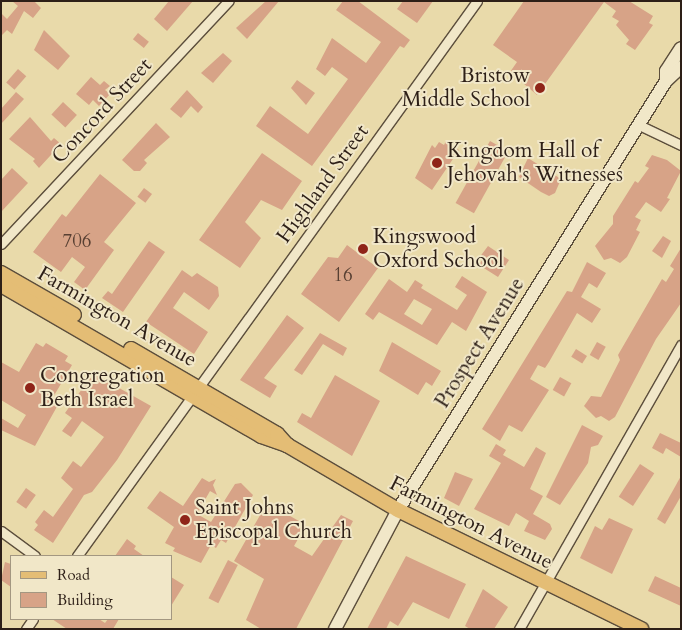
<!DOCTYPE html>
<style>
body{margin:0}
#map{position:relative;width:682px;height:630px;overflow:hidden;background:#e9daaa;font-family:Cardo,serif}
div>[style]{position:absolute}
.building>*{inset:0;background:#d7a387;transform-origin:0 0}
.roads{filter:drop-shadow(1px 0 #5c4e3c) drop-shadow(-1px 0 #5c4e3c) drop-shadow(0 1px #5c4e3c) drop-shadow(0 -1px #5c4e3c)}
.minor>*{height:9px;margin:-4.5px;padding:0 4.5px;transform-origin:4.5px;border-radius:4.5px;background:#f1e7c8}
.secondary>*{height:12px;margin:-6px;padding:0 6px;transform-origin:6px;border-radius:6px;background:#f1e7c8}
.primary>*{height:14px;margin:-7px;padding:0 7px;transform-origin:7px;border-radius:7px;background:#e4bd75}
.dots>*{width:14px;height:14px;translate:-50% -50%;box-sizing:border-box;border:2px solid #f1e7c8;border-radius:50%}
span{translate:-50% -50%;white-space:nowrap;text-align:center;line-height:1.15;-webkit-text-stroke:4px #f1e7c8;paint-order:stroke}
.number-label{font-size:19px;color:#584033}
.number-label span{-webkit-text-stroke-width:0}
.poi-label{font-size:21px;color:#2d1f17}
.right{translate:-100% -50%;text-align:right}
.left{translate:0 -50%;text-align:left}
.street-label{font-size:21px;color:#2d1f17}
.frame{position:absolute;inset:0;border:2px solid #2d1f17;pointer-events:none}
.legend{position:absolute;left:10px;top:555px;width:162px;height:65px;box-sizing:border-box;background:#f1e7c8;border:1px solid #a39781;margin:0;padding:6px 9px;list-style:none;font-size:15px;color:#2d1f17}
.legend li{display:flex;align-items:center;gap:10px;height:25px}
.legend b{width:25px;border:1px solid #a39781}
</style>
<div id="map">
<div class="building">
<div style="clip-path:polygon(12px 1px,34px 1px,41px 8px,33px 18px,24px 11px,12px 34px,7px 30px,1px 36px,1px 13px,7px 19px,18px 6px)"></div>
<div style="clip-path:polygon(169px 1px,193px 1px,167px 31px,154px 19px)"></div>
<div style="clip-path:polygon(266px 1px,279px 1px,247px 39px,236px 28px)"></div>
<div style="clip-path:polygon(343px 1px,358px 1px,410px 40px,404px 48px,400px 46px,312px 166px,256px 126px,270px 106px,308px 134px,348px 79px,332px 67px,325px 76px,316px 69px,332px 38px,366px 63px,381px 42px,336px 10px)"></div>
<div style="clip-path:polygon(403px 1px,433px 1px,417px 23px,397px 9px)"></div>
<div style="clip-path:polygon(524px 1px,629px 1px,653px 16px,649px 23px,653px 25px,635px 50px,626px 44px,629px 40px,616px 25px,619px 21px,612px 17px,616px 11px,604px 2px,537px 95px,510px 72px,517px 62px,493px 45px)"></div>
<div style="clip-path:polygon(44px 30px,70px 56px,58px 70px,34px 50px)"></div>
<div style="left:138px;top:33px;width:14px;height:8px;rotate:39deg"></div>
<div style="clip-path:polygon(223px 53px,232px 61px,213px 83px,201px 73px)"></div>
<div style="left:18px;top:69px;width:11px;height:18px;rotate:41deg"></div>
<div style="clip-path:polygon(91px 77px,100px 85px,104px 81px,110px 86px,105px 90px,110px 94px,99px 106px,93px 100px,89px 105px,76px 94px)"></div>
<div style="clip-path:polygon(297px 80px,315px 93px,306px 105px,291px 88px)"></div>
<div style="clip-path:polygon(187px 90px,203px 107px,198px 113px,191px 106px,181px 118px,170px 109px)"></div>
<div style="clip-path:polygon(16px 92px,24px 99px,1px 124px,1px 109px)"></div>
<div style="left:63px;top:102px;width:19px;height:17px;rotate:43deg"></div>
<div style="clip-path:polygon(30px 117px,51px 141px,54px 138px,61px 144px,39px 168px,33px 161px,35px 159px,9px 139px)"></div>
<div style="clip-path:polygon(156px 123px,170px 137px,144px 160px,147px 163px,140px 171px,134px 171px,122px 160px)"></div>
<div style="clip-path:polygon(446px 141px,459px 150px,432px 190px,415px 178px,432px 145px,435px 148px,439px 142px,444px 145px)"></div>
<div style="left:490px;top:141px;width:21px;height:71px;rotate:29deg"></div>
<div style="clip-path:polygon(262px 153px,302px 181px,282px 210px,261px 200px,245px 222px,261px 238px,240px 268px,199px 240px)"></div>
<div style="clip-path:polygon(652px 155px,667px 160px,681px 171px,667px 198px,670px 199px,661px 212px,646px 202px,635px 217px,641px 220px,636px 230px,640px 232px,627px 257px,620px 263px,611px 258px,604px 260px,595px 246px,613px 224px,613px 216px,635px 181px,638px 183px,649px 168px,645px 166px)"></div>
<div style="clip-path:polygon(528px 158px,561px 179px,555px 193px,549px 196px,541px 192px,519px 177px)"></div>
<div style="clip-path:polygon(12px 168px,28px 183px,1px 212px,1px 180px)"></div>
<div style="clip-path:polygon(100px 174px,136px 203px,104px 242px,114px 250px,85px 290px,74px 282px,85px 267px,72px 257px,61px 272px,33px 252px,62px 214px,66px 217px)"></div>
<div style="left:144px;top:188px;width:10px;height:11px;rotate:37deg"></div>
<div style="clip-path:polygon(663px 236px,671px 241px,662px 258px,652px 251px)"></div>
<div style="clip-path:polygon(149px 241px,165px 252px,123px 312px,102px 298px,108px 291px,112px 294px)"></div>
<div style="clip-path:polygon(347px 245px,378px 268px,339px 322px,301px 294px,328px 257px,338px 258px)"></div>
<div style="clip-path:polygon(488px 246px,509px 260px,498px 277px,479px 265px,482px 260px,479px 258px)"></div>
<div style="clip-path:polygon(681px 248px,681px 303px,656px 339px,615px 417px,609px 421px,601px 416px,596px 418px,584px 406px,591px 396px,601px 397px,620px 360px,618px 355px,662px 279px,666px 282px,674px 269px,670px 266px)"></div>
<div style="clip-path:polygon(587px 262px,606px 273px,597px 288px,589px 283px,581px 297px,601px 309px,592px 323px,577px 313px,549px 362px,545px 368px,538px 365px,530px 379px,549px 390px,522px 432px,509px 425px,500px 441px,482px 429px,567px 291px,572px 292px)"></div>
<div style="clip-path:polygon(182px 270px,192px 277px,197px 273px,218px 287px,219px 296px,209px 310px,184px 292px,173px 308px,208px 332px,194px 354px,146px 322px)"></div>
<div style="clip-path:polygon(evenodd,462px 276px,487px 292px,466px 331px,452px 322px,437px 345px,379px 312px,373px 320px,365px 314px,389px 279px,407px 292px,415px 280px,423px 285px,421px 288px,457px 310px,467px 295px,455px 287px,462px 276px,414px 299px,432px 309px,422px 325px,404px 314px,414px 299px)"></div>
<div style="clip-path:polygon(287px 315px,304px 328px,264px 378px,277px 386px,270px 398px,240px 380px)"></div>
<div style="clip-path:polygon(320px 333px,347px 348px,343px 356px,323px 344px,302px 375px,294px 370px)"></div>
<div style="clip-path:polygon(392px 342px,441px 371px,432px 386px,426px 382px,418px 395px,379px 371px)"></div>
<div style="left:597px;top:342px;width:10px;height:15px;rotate:29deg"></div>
<div style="clip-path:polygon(36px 343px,43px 347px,46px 343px,68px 356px,65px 361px,72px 365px,52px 399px,59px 403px,35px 446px,1px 430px,1px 418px,18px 428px,26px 415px,1px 400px,1px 362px,19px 372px)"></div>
<div style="left:576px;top:349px;width:13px;height:9px;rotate:32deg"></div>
<div style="clip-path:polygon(96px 375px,151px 406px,117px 460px,92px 492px,84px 495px,53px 543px,34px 530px,38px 525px,35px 522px,44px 510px,53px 517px,73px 489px,61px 478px,73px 461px,81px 467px,104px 437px,82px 421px,71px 437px,62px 431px,72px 418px,65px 413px,89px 379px)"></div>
<div style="clip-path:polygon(335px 375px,380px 401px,352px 456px,297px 422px,302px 413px,311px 418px)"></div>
<div style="left:560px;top:377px;width:13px;height:15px;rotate:29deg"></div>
<div style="clip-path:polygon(582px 425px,603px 436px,598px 445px,591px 447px,588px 463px,560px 505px,546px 497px)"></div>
<div style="clip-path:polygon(660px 433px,681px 443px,681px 457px,666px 448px,663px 454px,652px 448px)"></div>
<div style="clip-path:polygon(496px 444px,506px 450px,503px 455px,524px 467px,536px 447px,546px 453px,530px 489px,543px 496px,533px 514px,550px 524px,552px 529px,545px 540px,524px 531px,529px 521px,516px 513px,509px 526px,474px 509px,501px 463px,489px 456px)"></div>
<div style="left:640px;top:464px;width:17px;height:39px;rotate:33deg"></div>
<div style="clip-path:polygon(455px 472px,473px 479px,459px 506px,444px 498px)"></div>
<div style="clip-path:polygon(681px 476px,681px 496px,665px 524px,657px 519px)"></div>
<div style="clip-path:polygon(202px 478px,209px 482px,216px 479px,213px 485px,217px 495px,210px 491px,197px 514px,211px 522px,235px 484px,241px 483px,253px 495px,226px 543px,221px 540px,216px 548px,211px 545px,201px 563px,173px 551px,175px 548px,165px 543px,174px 527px,147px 508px,160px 491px,183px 506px)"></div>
<div style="left:26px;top:488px;width:12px;height:17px;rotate:35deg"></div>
<div style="clip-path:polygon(267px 503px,306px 525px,294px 546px,312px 556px,341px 515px,353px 521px,296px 629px,261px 629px,246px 620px,264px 579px,234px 561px)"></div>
<div style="clip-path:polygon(609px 518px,633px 529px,612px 574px,580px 558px,595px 526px,602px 530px)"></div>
<div style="clip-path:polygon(127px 539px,136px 546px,134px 549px,144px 556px,115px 556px)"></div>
<div style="clip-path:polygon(406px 556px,466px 584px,449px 619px,413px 602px,398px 626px,390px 621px,386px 629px,367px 629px)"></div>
<div style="left:228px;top:560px;width:11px;height:43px;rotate:27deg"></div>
<div style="clip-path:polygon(5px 562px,11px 564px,11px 587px,1px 580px)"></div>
<div style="clip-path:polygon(655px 576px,681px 588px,681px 606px,648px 591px)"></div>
<div style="clip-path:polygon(171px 577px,184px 585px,171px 606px)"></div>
<div style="clip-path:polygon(483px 589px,508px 607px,494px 629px,470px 629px,465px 626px)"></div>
<div style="clip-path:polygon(52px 619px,99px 619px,105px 623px,108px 619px,119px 619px,113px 629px,67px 629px)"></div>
</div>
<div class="roads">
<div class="minor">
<div style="left:639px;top:125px;width:47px;rotate:25.5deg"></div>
<div style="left:1px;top:244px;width:333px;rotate:-46.9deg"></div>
<div style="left:1px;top:531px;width:42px;rotate:36.3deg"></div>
<div style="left:77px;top:556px;width:684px;rotate:-54.22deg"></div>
<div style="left:26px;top:629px;width:12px;rotate:-55deg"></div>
<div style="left:519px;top:629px;width:327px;rotate:-60.3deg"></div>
</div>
<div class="secondary">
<div style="left:666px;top:81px;width:10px;rotate:-90deg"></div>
<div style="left:666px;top:71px;width:27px;rotate:-57deg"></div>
<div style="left:335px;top:629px;width:135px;rotate:-62.1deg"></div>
<div style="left:398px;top:510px;width:506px;rotate:-58.01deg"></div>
<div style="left:666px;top:81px;width:21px;rotate:-43deg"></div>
</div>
<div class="primary">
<div style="left:1px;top:273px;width:84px;rotate:29.9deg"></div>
<div style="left:1px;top:285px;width:301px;rotate:30.1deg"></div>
<div style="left:261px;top:436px;width:28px;rotate:19deg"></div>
<div style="left:287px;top:445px;width:129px;rotate:30.4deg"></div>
<div style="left:398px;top:510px;width:271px;rotate:26.1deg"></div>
<div style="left:131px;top:349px;width:169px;rotate:30.2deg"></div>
<div style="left:277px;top:434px;width:15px;rotate:48deg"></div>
</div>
</div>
<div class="dots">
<div style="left:540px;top:88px;background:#8f2418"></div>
<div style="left:437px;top:163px;background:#8f2418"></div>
<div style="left:363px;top:249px;background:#8f2418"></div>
<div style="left:30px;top:388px;background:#8f2418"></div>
<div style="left:185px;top:520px;background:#8f2418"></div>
</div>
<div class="number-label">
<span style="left:77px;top:242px">706</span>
<span style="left:343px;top:276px">16</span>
</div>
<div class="poi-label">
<span class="right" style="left:530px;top:88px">Bristow<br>Middle School</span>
<span class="left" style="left:447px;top:163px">Kingdom Hall of<br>Jehovah's Witnesses</span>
<span class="left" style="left:373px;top:249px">Kingswood<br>Oxford School</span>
<span class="left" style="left:40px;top:388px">Congregation<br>Beth Israel</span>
<span class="left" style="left:195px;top:520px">Saint Johns<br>Episcopal Church</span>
</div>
<div class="street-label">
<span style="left:102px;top:111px;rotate:-47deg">Concord Street</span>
<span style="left:323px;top:184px;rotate:-54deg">Highland Street</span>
<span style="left:117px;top:317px;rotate:30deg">Farmington Avenue</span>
<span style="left:480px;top:343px;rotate:-58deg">Prospect Avenue</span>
<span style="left:471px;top:523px;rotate:27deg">Farmington Avenue</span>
</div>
<div class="frame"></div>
<ul class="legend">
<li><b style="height:6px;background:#e4bd75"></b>Road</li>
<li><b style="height:14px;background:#d7a387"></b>Building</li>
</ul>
</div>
